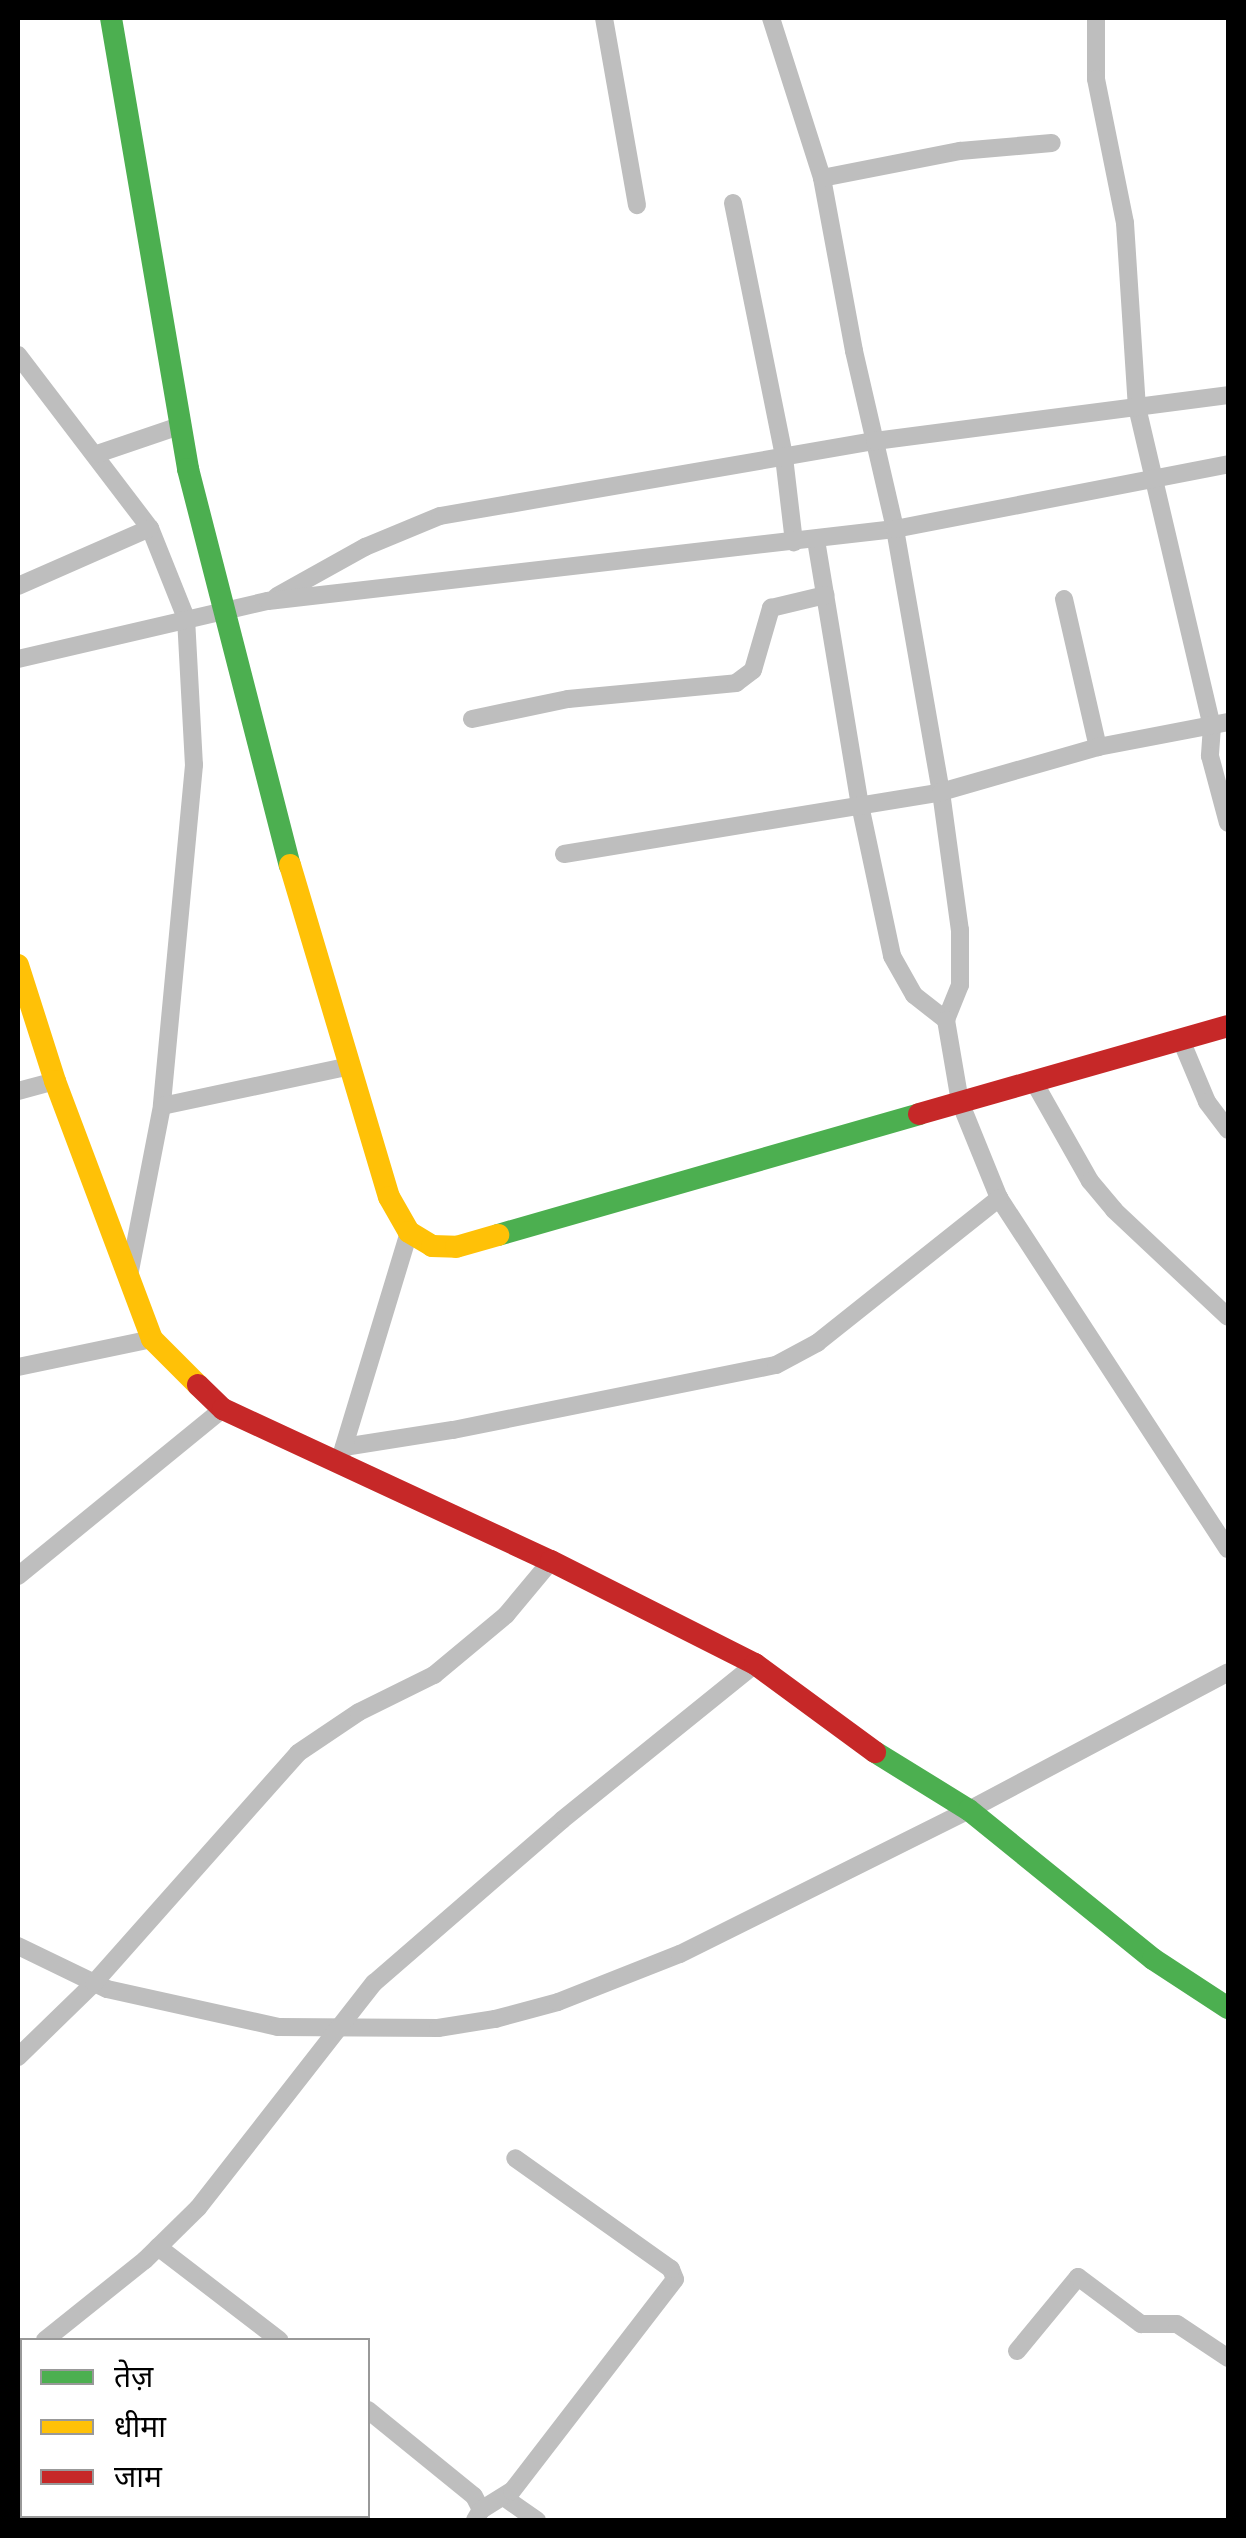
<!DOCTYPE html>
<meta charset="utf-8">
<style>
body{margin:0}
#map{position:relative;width:1246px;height:2538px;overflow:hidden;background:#fff;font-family:Commissioner,"Noto Sans Devanagari",sans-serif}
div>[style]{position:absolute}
.street>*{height:18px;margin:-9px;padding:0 9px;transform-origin:9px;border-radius:9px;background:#bebebe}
.fast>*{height:22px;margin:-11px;padding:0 11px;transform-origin:11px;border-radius:11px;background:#4caf50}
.slow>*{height:22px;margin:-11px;padding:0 11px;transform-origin:11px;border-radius:11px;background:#ffc107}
.jam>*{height:22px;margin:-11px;padding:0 11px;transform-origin:11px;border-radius:11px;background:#c62828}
span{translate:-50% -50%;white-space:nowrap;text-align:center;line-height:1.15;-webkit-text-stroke:8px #fff;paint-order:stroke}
.frame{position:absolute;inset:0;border:20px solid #000;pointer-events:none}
.legend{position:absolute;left:20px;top:2338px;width:350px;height:180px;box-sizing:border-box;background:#fff;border:2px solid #999;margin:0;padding:12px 18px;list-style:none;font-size:30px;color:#000}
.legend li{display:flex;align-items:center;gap:20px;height:50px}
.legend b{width:50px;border:2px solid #999}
</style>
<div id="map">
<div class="street">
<div style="left:604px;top:18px;width:190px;rotate:80deg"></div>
<div style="left:771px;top:18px;width:168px;rotate:72.3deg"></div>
<div style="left:822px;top:178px;width:176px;rotate:79.5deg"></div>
<div style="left:854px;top:351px;width:183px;rotate:77deg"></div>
<div style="left:895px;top:529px;width:267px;rotate:80.1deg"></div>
<div style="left:941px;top:792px;width:139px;rotate:82.2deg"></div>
<div style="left:960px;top:930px;width:55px;rotate:90deg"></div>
<div style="left:960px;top:985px;width:38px;rotate:112deg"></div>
<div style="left:1096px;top:18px;width:61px;rotate:90deg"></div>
<div style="left:1096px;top:79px;width:147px;rotate:78.6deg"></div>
<div style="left:1125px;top:223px;width:184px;rotate:86.3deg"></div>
<div style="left:1137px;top:407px;width:328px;rotate:76.8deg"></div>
<div style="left:1212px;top:726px;width:30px;rotate:94deg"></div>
<div style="left:1210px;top:756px;width:69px;rotate:75deg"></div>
<div style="left:822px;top:178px;width:141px;rotate:-11.1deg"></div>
<div style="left:960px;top:151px;width:92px;rotate:-5deg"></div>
<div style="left:733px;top:203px;width:259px;rotate:78.6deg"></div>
<div style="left:784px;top:457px;width:86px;rotate:83.3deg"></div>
<div style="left:18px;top:355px;width:218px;rotate:52.7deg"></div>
<div style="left:150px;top:528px;width:97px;rotate:68.2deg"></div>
<div style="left:186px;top:618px;width:147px;rotate:86.9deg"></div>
<div style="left:194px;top:765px;width:342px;rotate:95.4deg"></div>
<div style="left:162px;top:1106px;width:168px;rotate:101deg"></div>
<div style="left:97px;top:454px;width:90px;rotate:-18.8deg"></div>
<div style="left:816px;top:540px;width:269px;rotate:80.6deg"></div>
<div style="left:860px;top:805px;width:154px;rotate:78deg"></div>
<div style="left:892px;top:956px;width:45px;rotate:60.6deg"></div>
<div style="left:914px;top:995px;width:41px;rotate:38deg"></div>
<div style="left:946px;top:1020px;width:83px;rotate:80.3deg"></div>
<div style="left:960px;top:1102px;width:104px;rotate:67.9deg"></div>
<div style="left:999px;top:1198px;width:419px;rotate:56.9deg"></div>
<div style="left:18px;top:586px;width:144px;rotate:-23.7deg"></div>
<div style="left:277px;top:596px;width:101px;rotate:-29.1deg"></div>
<div style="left:365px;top:547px;width:81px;rotate:-22.5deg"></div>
<div style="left:440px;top:516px;width:441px;rotate:-9.8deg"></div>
<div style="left:875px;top:441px;width:356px;rotate:-7.4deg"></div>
<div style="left:1064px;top:599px;width:152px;rotate:77.1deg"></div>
<div style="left:18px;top:659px;width:257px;rotate:-13.1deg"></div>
<div style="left:268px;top:601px;width:631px;rotate:-6.55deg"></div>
<div style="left:895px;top:529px;width:339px;rotate:-11deg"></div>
<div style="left:472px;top:719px;width:98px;rotate:-11.8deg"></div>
<div style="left:568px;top:699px;width:169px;rotate:-5.4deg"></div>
<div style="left:736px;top:683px;width:21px;rotate:-37deg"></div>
<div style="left:753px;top:670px;width:65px;rotate:-73.8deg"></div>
<div style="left:771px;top:608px;width:56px;rotate:-13.5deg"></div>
<div style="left:564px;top:854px;width:382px;rotate:-9.3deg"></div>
<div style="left:941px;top:792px;width:163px;rotate:-16deg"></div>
<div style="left:1098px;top:747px;width:132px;rotate:-10.9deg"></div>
<div style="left:1181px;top:1040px;width:67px;rotate:67.2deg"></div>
<div style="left:1207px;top:1102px;width:35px;rotate:53deg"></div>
<div style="left:1034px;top:1082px;width:114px;rotate:60.5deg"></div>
<div style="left:1090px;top:1181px;width:38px;rotate:50deg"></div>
<div style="left:1114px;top:1210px;width:156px;rotate:43.2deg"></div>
<div style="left:18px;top:1091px;width:38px;rotate:-15deg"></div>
<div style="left:162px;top:1106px;width:192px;rotate:-12deg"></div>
<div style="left:18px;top:1367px;width:137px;rotate:-11.8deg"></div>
<div style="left:344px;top:1447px;width:110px;rotate:-8.9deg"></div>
<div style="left:453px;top:1430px;width:329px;rotate:-11.4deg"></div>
<div style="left:776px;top:1365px;width:47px;rotate:-28.2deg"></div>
<div style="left:817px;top:1343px;width:233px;rotate:-38.5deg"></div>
<div style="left:341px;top:1456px;width:234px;rotate:-73.1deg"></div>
<div style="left:18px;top:1576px;width:264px;rotate:-39.2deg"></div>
<div style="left:18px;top:1946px;width:99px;rotate:25.8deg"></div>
<div style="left:107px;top:1989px;width:175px;rotate:12.5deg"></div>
<div style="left:278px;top:2027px;width:160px;rotate:0.4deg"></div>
<div style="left:438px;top:2028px;width:58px;rotate:-9deg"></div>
<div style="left:495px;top:2019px;width:65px;rotate:-15.1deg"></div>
<div style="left:558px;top:2002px;width:131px;rotate:-21.5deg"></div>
<div style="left:680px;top:1954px;width:323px;rotate:-26.5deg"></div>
<div style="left:969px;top:1810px;width:293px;rotate:-28deg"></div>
<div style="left:18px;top:2057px;width:106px;rotate:-44.2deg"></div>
<div style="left:94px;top:1983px;width:307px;rotate:-48.4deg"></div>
<div style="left:298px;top:1753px;width:73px;rotate:-33.9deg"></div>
<div style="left:359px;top:1712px;width:84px;rotate:-26.3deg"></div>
<div style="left:434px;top:1675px;width:94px;rotate:-39.8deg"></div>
<div style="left:506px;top:1615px;width:70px;rotate:-50.2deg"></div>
<div style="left:158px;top:2247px;width:153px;rotate:37.5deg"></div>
<div style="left:45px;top:2340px;width:128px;rotate:-38.7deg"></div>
<div style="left:145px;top:2260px;width:74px;rotate:-44.5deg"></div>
<div style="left:198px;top:2208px;width:286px;rotate:-52deg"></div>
<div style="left:374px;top:1983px;width:249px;rotate:-40.9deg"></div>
<div style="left:562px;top:1820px;width:248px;rotate:-38.9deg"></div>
<div style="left:1017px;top:2351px;width:96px;rotate:-50.5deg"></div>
<div style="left:1078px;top:2277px;width:79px;rotate:36.7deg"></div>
<div style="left:1141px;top:2324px;width:36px"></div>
<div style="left:1177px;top:2324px;width:61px;rotate:33.7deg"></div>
<div style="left:18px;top:2362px;width:6px;rotate:-45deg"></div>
<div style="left:368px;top:2410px;width:136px;rotate:39.1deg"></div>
<div style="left:474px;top:2496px;width:16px;rotate:63deg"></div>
<div style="left:481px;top:2510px;width:12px;rotate:121deg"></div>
<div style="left:505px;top:2498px;width:39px;rotate:35deg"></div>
<div style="left:481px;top:2510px;width:36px;rotate:-32deg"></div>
<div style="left:512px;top:2491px;width:267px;rotate:-52.4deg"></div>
<div style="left:675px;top:2279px;width:11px;rotate:-112deg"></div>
<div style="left:671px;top:2269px;width:191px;rotate:-144.6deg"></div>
<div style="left:221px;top:2520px;width:6px;rotate:-45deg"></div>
</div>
<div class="fast">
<div style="left:111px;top:18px;width:458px;rotate:80.3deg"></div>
<div style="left:188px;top:469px;width:409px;rotate:75.6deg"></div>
<div style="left:498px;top:1235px;width:438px;rotate:-16deg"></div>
<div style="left:875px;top:1752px;width:110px;rotate:31.7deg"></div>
<div style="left:969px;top:1810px;width:237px;rotate:39deg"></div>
<div style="left:1153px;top:1959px;width:90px;rotate:33.2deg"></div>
</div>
<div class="slow">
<div style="left:290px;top:865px;width:346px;rotate:73.4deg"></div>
<div style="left:389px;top:1197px;width:40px;rotate:60.3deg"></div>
<div style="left:409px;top:1232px;width:27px;rotate:31deg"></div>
<div style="left:432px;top:1246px;width:24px;rotate:2deg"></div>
<div style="left:456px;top:1247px;width:44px;rotate:-15.9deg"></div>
<div style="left:18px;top:965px;width:122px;rotate:72.3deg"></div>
<div style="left:55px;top:1081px;width:276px;rotate:69.4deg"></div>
<div style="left:152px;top:1339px;width:65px;rotate:45deg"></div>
</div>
<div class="jam">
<div style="left:919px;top:1114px;width:321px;rotate:-15.9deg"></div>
<div style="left:198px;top:1385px;width:35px;rotate:44deg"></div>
<div style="left:223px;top:1409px;width:362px;rotate:24.9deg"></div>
<div style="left:551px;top:1561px;width:229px;rotate:26.8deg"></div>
<div style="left:755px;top:1664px;width:149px;rotate:36.3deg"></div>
</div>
<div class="frame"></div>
<ul class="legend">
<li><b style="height:12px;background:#4caf50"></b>तेज़</li>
<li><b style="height:12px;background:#ffc107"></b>धीमा</li>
<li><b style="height:12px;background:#c62828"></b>जाम</li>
</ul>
</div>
